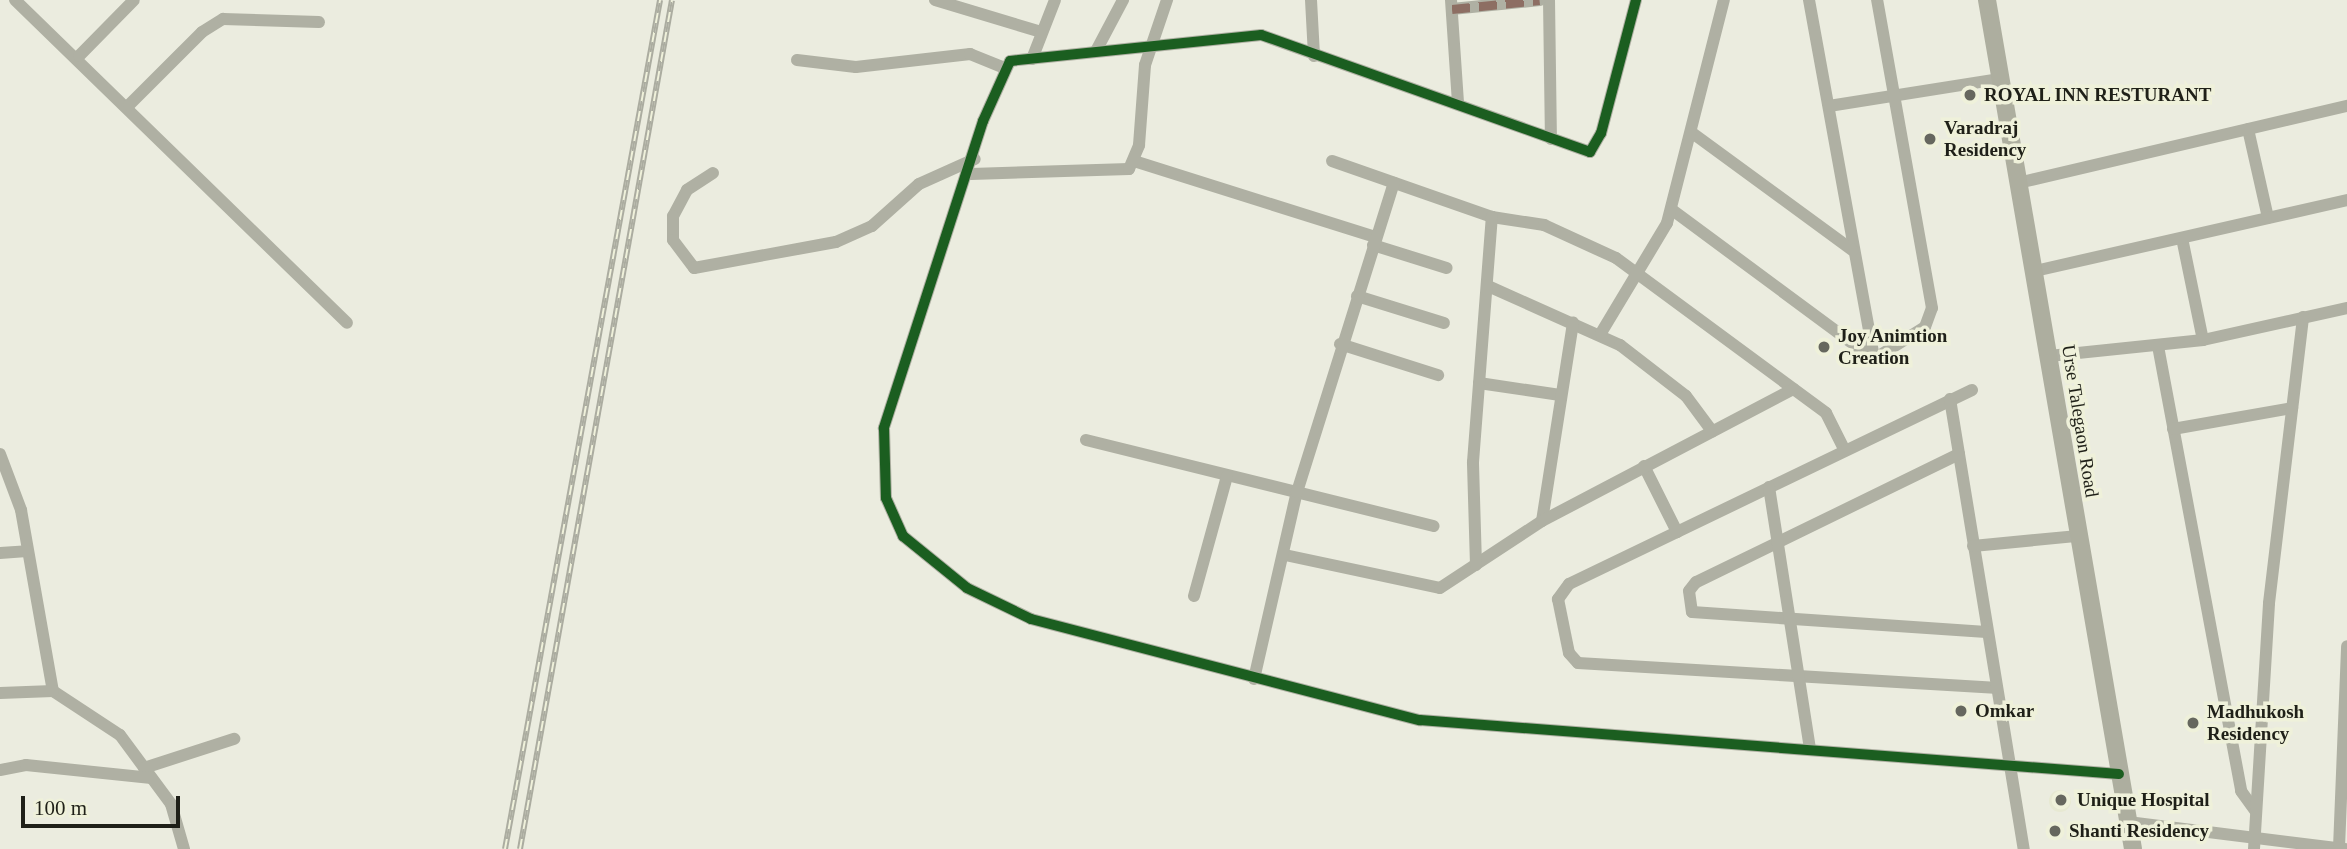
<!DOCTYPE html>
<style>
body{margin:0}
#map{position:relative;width:2347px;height:849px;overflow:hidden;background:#ebecdf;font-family:Georgia,serif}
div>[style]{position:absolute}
.built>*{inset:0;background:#e7e9d2}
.round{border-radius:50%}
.minor>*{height:12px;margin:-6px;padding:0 6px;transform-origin:6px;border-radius:6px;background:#afb0a3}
.highway>*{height:18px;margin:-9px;padding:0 9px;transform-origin:9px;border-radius:9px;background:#adae9f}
.rail>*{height:6px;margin-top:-3px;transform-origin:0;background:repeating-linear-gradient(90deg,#eff1da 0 10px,#abaca0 0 20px);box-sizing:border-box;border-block:2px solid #abaca0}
.quiet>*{height:9px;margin-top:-4.5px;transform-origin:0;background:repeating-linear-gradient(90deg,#8d6e63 0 18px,transparent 0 27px)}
.cycleway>*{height:10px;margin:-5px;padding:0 5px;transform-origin:5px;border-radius:5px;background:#1b5e20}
.dots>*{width:19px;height:19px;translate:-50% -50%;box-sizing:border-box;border:4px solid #eff1da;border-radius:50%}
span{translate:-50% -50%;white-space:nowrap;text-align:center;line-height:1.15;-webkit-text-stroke:7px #eff1da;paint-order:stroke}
.poi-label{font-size:19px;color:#1f2018;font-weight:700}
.left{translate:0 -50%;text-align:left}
.street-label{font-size:19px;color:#1f2018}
.scale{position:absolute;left:21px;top:796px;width:159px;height:32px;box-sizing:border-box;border:4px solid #1f2018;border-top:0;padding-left:9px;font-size:21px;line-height:24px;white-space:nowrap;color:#1f2018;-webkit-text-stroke:5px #eff1da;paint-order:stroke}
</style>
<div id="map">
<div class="built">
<div class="round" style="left:2049px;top:790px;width:22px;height:22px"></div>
</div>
<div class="minor">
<div style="left:15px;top:0;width:463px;rotate:44.2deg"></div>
<div style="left:935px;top:0;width:111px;rotate:16.8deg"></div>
<div style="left:1311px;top:0;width:56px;rotate:86.9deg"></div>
<div style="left:1451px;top:0;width:104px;rotate:86.1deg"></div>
<div style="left:1549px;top:0;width:139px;rotate:89.2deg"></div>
<div style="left:1636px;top:0;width:138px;rotate:104.7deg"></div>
<div style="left:1601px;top:133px;width:22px;rotate:120deg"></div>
<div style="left:1590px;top:152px;width:349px;rotate:-160.4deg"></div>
<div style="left:1261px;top:35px;width:252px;rotate:174.1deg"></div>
<div style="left:1010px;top:61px;width:66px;rotate:114.2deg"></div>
<div style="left:983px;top:121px;width:323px;rotate:107.9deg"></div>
<div style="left:884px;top:428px;width:70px;rotate:88.4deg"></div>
<div style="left:886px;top:498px;width:42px;rotate:65.9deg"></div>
<div style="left:903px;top:536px;width:82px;rotate:39.1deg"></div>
<div style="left:967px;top:588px;width:71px;rotate:25.8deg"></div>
<div style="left:1031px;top:619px;width:402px;rotate:14.6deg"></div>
<div style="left:1420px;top:720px;width:701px;rotate:4.42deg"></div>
<div style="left:1809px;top:0;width:365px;rotate:79.7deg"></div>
<div style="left:1452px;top:9px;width:88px;rotate:-5.8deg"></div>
<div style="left:1096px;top:51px;width:58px;rotate:-62.1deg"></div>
<div style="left:79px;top:56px;width:78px;rotate:-45.5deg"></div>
<div style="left:1032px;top:59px;width:63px;rotate:-68.7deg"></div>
<div style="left:797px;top:60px;width:59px;rotate:6.8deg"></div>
<div style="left:856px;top:67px;width:115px;rotate:-6.5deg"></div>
<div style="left:970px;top:54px;width:35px;rotate:22deg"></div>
<div style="left:129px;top:105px;width:103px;rotate:-45deg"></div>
<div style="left:202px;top:32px;width:25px;rotate:-32deg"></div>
<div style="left:223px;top:19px;width:96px;rotate:1.8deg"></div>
<div style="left:1829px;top:106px;width:173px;rotate:-9deg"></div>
<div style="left:2248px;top:129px;width:91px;rotate:77.3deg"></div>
<div style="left:1691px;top:132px;width:200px;rotate:36.2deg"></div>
<div style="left:1134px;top:161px;width:253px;rotate:17.5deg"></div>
<div style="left:1332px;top:161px;width:170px;rotate:19.3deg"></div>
<div style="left:1492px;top:217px;width:53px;rotate:8.7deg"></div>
<div style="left:1544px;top:225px;width:79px;rotate:24.6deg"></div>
<div style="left:1616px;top:258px;width:261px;rotate:36.4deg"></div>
<div style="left:1826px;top:413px;width:40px;rotate:63.4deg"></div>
<div style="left:713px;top:173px;width:31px;rotate:147deg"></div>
<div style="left:687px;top:190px;width:30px;rotate:118deg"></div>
<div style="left:673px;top:216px;width:24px;rotate:90deg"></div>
<div style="left:673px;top:240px;width:35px;rotate:53deg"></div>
<div style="left:694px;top:268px;width:144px;rotate:-10.4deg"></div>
<div style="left:836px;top:242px;width:39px;rotate:-24deg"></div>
<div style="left:872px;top:226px;width:63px;rotate:-41.8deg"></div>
<div style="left:919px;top:184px;width:61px;rotate:-24.1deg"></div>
<div style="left:971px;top:174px;width:158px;rotate:-1.8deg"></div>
<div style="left:1129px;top:169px;width:26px;rotate:-67deg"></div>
<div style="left:1139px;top:145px;width:80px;rotate:-85.7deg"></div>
<div style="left:1145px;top:65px;width:69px;rotate:-71.3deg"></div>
<div style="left:2018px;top:183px;width:338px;rotate:-13.2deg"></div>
<div style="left:1671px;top:209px;width:252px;rotate:36.5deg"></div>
<div style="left:1874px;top:359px;width:60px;rotate:-32.1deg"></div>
<div style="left:1925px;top:327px;width:20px;rotate:-70deg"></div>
<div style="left:1932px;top:308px;width:313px;rotate:-100.1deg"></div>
<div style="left:2182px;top:238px;width:104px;rotate:78.4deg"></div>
<div style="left:1373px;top:245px;width:77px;rotate:17.3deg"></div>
<div style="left:2035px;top:271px;width:320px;rotate:-12.8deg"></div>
<div style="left:1488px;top:286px;width:145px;rotate:24.1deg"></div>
<div style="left:1620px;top:345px;width:83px;rotate:37.7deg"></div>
<div style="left:1686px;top:396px;width:44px;rotate:53.4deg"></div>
<div style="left:1357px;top:296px;width:91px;rotate:17.2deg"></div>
<div style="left:1601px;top:333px;width:128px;rotate:-59deg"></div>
<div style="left:1667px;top:223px;width:230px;rotate:-75.7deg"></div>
<div style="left:1340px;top:344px;width:103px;rotate:17.6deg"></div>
<div style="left:2158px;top:346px;width:453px;rotate:79.4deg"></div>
<div style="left:2241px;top:791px;width:24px;rotate:54deg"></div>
<div style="left:2049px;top:356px;width:155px;rotate:-5.9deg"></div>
<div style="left:2203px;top:340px;width:148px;rotate:-12.5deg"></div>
<div style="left:1479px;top:383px;width:82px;rotate:8.4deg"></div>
<div style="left:1972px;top:390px;width:447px;rotate:154.3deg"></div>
<div style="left:1569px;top:584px;width:19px;rotate:126deg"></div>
<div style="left:1558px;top:599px;width:55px;rotate:78.5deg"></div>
<div style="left:1569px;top:653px;width:13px;rotate:48deg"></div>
<div style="left:1578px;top:663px;width:417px;rotate:3.4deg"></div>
<div style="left:1950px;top:399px;width:456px;rotate:80.7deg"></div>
<div style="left:2173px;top:429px;width:121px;rotate:-10deg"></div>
<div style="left:1086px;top:440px;width:358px;rotate:13.9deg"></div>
<div style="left:0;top:454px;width:60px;rotate:69.4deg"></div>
<div style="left:21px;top:510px;width:184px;rotate:80deg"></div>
<div style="left:53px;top:691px;width:80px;rotate:33.3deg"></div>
<div style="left:120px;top:735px;width:86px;rotate:53.5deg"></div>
<div style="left:171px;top:804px;width:47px;rotate:73.9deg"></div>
<div style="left:1959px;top:454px;width:292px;rotate:154deg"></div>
<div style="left:1696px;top:582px;width:11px;rotate:128deg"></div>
<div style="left:1689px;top:591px;width:21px;rotate:82deg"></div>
<div style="left:1692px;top:612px;width:295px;rotate:3.9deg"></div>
<div style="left:1644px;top:466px;width:74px;rotate:63.4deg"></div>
<div style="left:1769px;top:487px;width:264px;rotate:81.1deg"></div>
<div style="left:1542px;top:521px;width:201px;rotate:-81.1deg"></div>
<div style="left:1973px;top:546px;width:103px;rotate:-5.5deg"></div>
<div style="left:0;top:553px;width:27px;rotate:-4deg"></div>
<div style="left:1285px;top:555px;width:158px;rotate:12deg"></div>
<div style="left:1440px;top:588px;width:122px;rotate:-33.3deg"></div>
<div style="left:1542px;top:521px;width:284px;rotate:-27.7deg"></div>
<div style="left:1476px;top:565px;width:103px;rotate:-91.7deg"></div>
<div style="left:1473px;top:462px;width:246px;rotate:-85.6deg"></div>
<div style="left:1194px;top:596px;width:124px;rotate:-74.6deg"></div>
<div style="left:1254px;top:679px;width:192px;rotate:-77.1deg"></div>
<div style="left:1297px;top:492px;width:324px;rotate:-72.6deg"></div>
<div style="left:0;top:693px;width:53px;rotate:-2.2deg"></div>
<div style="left:144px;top:768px;width:95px;rotate:-17.9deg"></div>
<div style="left:0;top:770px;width:26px;rotate:-11deg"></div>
<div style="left:26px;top:765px;width:126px;rotate:5.9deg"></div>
<div style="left:2128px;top:822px;width:220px;rotate:7.1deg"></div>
<div style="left:2339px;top:848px;width:202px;rotate:-87.7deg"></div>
<div style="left:2254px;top:849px;width:246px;rotate:-86.5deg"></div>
<div style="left:2269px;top:603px;width:288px;rotate:-83.2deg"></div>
</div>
<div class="highway">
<div style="left:1987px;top:0;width:861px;rotate:80.24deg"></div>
</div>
<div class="rail">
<div style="left:505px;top:849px;width:863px;rotate:-79.65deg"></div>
<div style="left:520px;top:849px;width:862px;rotate:-79.85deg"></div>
</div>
<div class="quiet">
<div style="left:1452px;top:9px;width:88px;rotate:-5.8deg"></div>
</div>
<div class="cycleway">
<div style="left:1636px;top:0;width:138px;rotate:104.7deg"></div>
<div style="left:1601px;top:133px;width:22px;rotate:120deg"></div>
<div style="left:1590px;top:152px;width:349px;rotate:-160.4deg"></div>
<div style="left:1261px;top:35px;width:252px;rotate:174.1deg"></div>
<div style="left:1010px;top:61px;width:66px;rotate:114.2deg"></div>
<div style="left:983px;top:121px;width:323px;rotate:107.9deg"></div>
<div style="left:884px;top:428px;width:70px;rotate:88.4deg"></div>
<div style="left:886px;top:498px;width:42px;rotate:65.9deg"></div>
<div style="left:903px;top:536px;width:82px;rotate:39.1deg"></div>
<div style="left:967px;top:588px;width:71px;rotate:25.8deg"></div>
<div style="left:1031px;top:619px;width:402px;rotate:14.6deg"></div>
<div style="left:1420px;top:720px;width:701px;rotate:4.42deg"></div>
</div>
<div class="dots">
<div style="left:1970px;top:95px;background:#66675e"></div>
<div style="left:1930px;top:139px;background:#66675e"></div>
<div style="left:1824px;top:347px;background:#66675e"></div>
<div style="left:1961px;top:711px;background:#66675e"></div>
<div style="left:2193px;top:723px;background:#66675e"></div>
<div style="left:2061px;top:800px;background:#66675e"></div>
<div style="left:2055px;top:831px;background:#66675e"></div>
</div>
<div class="poi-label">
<span class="left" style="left:1984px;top:95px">ROYAL INN RESTURANT</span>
<span class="left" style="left:1944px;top:139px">Varadraj<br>Residency</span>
<span class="left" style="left:1838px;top:347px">Joy Animtion<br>Creation</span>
<span class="left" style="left:1975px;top:711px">Omkar</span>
<span class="left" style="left:2207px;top:723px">Madhukosh<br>Residency</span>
<span class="left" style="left:2077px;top:800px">Unique Hospital</span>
<span class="left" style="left:2069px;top:831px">Shanti Residency</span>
</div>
<div class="street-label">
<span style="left:2080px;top:421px;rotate:81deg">Urse Talegaon Road</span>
</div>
<div class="scale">100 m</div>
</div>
